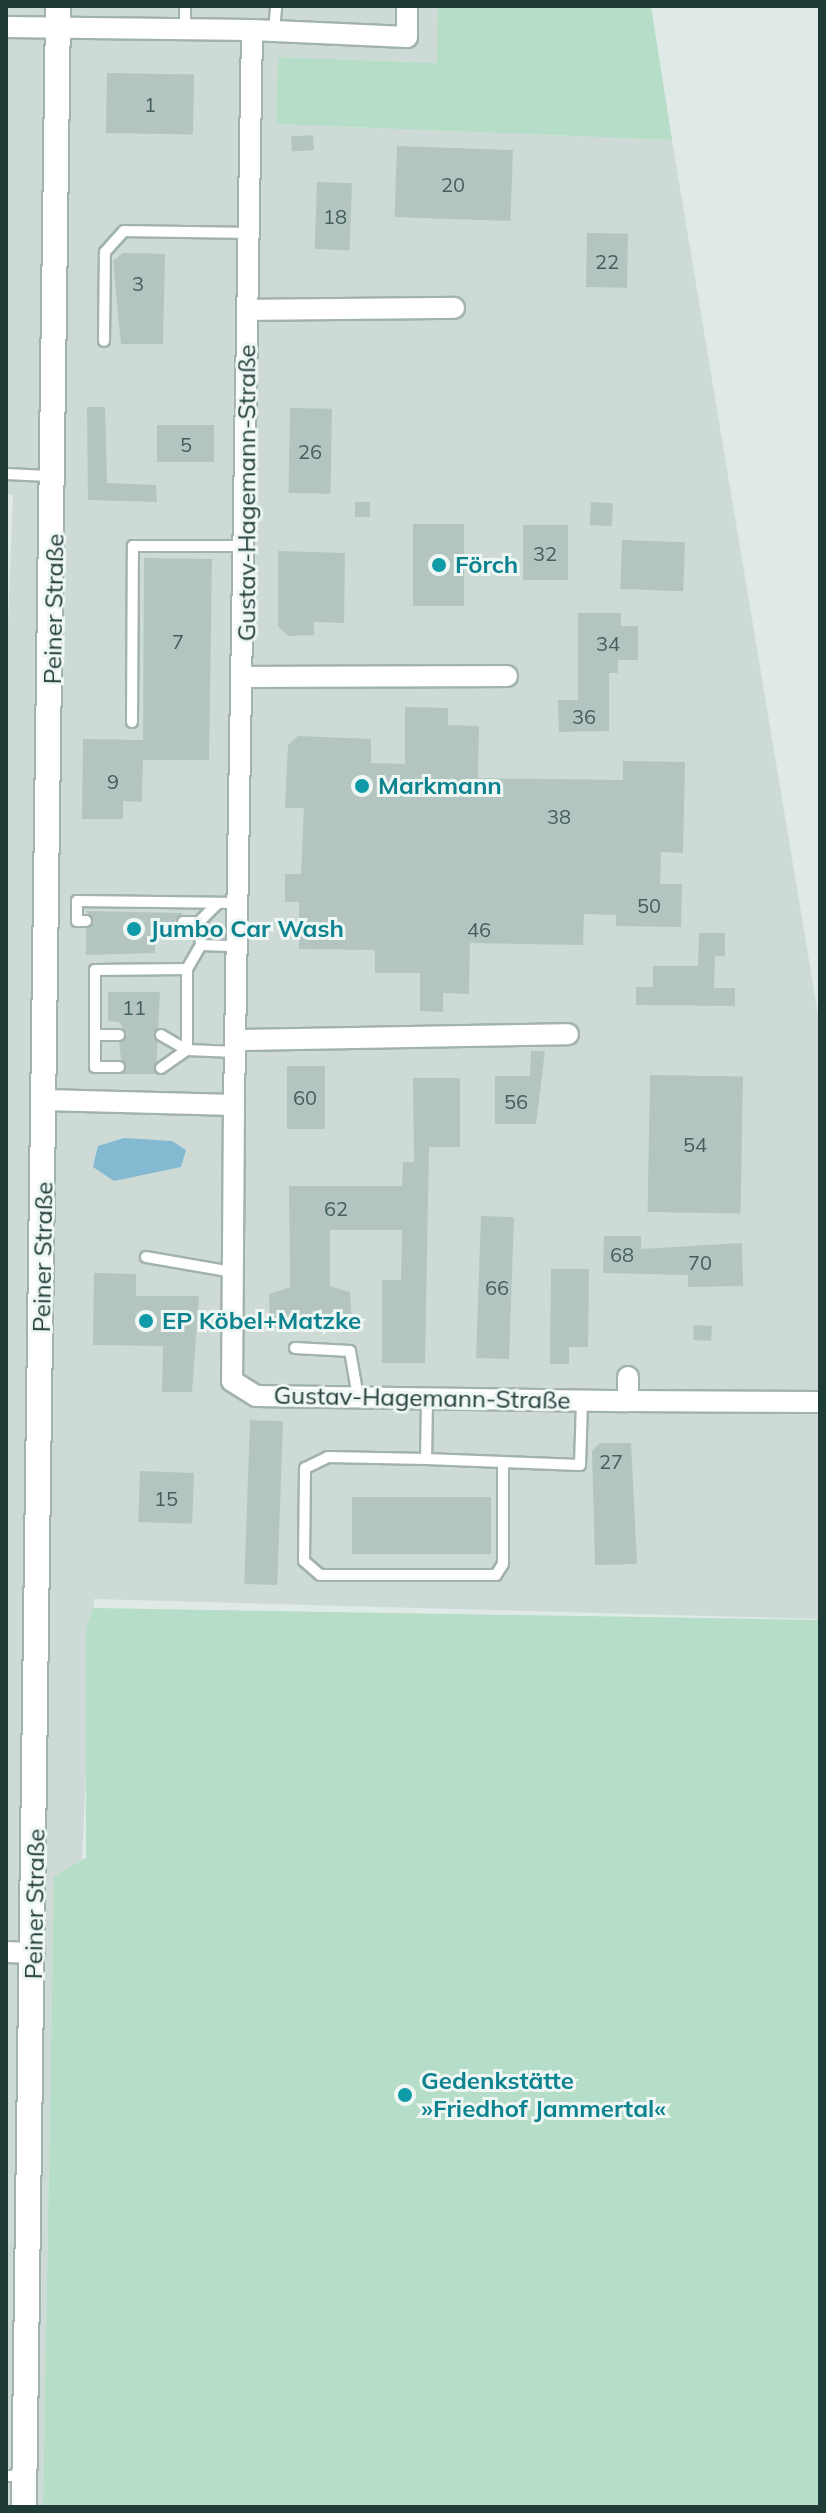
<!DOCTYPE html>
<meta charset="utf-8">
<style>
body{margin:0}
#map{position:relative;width:826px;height:2513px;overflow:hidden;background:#dfeae7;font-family:Mulish,sans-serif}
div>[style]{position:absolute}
.built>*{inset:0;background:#cddad6}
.green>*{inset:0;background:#b6ddc7}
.water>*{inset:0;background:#84b9d2}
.building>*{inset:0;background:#b4c5c1;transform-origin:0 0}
.roads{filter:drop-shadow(2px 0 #a2b2af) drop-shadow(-2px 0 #a2b2af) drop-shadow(0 2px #a2b2af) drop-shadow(0 -2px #a2b2af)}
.lane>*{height:10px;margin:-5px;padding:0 5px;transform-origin:5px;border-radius:5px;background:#fff}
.street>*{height:20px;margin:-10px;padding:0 10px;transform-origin:10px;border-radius:10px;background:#fff}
.secondary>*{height:24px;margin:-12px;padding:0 12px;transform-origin:12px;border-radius:12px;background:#fff}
.dots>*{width:22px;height:22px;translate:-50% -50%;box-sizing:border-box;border:4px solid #eff7f4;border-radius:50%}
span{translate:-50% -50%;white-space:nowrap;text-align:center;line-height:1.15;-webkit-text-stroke:6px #eff7f4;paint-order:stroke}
.number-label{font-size:20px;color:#445e5a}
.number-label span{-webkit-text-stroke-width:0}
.street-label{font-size:24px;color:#1f3b38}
.culture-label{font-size:24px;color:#0d838f;font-weight:700}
.left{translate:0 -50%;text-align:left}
.frame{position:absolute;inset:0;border:8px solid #1f3b38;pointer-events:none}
</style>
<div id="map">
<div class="built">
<div style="clip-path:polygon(6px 6px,438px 6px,438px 63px,278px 57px,276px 124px,672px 140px,820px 1026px,820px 1619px,94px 1599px,82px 1860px,54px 1877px,43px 2507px,6px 2507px,6px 675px,13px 495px,6px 494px)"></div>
</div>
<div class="green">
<div style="clip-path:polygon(438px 6px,651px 6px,672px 140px,276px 124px,278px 57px,437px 63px)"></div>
<div style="clip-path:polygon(93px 1608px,820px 1620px,820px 2507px,43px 2507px,54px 1876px,86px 1858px,86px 1628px)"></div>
</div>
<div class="water">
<div style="clip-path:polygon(124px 1138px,172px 1141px,186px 1150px,181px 1167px,114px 1181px,93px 1167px,98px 1146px)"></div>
</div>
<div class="building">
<div style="left:107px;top:73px;width:87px;height:60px;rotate:1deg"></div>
<div style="left:313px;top:135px;width:15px;height:22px;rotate:86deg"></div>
<div style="left:397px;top:146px;width:116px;height:71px;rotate:2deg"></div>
<div style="left:317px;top:182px;width:35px;height:67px;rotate:2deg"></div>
<div style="left:587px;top:233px;width:41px;height:54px;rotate:1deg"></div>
<div style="clip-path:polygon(123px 253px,165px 254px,163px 344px,121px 344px,113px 261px)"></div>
<div style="clip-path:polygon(87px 407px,105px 407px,107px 483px,156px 485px,157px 502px,88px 500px)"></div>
<div style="left:290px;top:408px;width:42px;height:85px;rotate:1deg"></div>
<div style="left:157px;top:425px;width:57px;height:37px"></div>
<div style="left:355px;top:502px;width:15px;height:15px"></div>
<div style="left:591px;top:502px;width:22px;height:23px;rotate:3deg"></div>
<div style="left:413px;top:524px;width:51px;height:82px"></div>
<div style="left:523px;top:525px;width:45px;height:55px"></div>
<div style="left:622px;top:540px;width:63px;height:49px;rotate:2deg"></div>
<div style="clip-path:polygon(278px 551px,345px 553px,344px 623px,314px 622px,314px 635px,288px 636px,278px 626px)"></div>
<div style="clip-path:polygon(144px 558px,212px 559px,209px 760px,143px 760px,142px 802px,123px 801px,123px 819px,82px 819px,83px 739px,143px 740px)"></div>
<div style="clip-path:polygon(578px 613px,621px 613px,621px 626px,638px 626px,638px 660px,618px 660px,618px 673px,609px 673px,609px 731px,559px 732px,558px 700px,578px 700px)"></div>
<div style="clip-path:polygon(405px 707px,448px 708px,448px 725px,479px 726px,478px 778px,623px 780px,623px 761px,685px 762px,683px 853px,661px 852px,660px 884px,682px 884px,681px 927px,616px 926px,616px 915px,584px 914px,583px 945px,470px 943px,469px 994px,443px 993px,443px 1012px,420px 1011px,420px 973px,375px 973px,375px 950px,299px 949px,299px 902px,285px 902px,285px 874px,301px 874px,304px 808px,285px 808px,288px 745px,298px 736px,371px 739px,371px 763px,405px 764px)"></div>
<div style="clip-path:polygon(86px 911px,183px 913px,175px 921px,183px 936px,155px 936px,155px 953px,86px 955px,86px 929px,94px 922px)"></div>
<div style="clip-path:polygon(699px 933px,725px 933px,725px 956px,715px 956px,714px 988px,735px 988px,735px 1006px,636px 1005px,636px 987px,653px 987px,653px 966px,698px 966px)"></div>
<div style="clip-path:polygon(108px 992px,160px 992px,156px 1074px,123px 1074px,119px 1043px,127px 1034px,119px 1022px,108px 1021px)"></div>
<div style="clip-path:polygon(531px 1051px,545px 1051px,536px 1124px,495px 1124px,495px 1076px,530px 1076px)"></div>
<div style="left:287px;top:1066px;width:38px;height:63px"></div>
<div style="left:650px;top:1075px;width:93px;height:137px;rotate:1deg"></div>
<div style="clip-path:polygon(413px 1078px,460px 1078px,460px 1147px,429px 1147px,425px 1363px,382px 1363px,382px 1280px,401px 1280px,402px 1230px,330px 1230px,330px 1286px,350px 1292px,352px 1322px,343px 1329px,278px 1330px,270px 1322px,269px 1294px,290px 1287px,289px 1186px,402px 1186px,403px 1162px,414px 1162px)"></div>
<div style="left:481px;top:1216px;width:33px;height:142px;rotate:2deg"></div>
<div style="clip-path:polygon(604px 1236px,641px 1236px,641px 1249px,742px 1243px,743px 1286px,688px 1287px,688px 1275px,603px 1273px)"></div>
<div style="clip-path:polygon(551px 1269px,589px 1269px,588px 1347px,569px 1347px,569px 1364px,550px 1364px)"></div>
<div style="clip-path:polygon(94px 1273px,136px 1274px,136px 1296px,199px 1296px,192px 1392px,162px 1392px,163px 1346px,93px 1345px)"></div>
<div style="left:694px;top:1325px;width:18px;height:15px;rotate:3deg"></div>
<div style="left:250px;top:1420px;width:33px;height:164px;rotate:2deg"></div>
<div style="clip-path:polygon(600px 1443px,631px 1443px,637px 1564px,595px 1565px,592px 1451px)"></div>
<div style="left:140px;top:1471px;width:54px;height:51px;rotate:2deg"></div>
<div style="left:491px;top:1497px;width:57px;height:139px;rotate:90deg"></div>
</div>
<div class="roads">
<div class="lane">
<div style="left:185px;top:6px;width:24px;rotate:90deg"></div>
<div style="left:274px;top:31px;width:25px;rotate:-85deg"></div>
<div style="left:104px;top:341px;width:89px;rotate:-89.4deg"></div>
<div style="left:105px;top:252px;width:28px;rotate:-48deg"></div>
<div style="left:124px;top:231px;width:125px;rotate:0.9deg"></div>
<div style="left:6px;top:474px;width:44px;rotate:2.6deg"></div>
<div style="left:132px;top:722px;width:176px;rotate:-89.7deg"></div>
<div style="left:133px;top:546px;width:111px"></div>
<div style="left:86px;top:921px;width:9px;rotate:180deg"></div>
<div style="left:77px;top:921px;width:20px;rotate:-90deg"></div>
<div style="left:77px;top:901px;width:162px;rotate:0.7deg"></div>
<div style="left:183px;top:922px;width:16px"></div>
<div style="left:201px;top:945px;width:23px;rotate:-95deg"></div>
<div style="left:199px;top:922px;width:27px;rotate:-45deg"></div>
<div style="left:95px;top:1035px;width:24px"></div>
<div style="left:161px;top:1035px;width:30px;rotate:30deg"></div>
<div style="left:187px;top:1050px;width:81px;rotate:-90deg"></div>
<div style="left:119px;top:1067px;width:24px;rotate:180deg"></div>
<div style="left:95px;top:1067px;width:97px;rotate:-90deg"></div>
<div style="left:95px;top:970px;width:92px;rotate:-0.6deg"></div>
<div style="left:187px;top:969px;width:28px;rotate:-60deg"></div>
<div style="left:201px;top:945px;width:37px;rotate:2deg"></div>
<div style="left:161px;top:1068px;width:32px;rotate:-35deg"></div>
<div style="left:187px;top:1050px;width:49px;rotate:2.3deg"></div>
<div style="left:146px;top:1257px;width:88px;rotate:9.8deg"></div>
<div style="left:295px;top:1348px;width:55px;rotate:3.1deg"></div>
<div style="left:350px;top:1351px;width:47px;rotate:80.1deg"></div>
<div style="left:427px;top:1398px;width:61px;rotate:90.9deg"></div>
<div style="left:426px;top:1459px;width:154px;rotate:2.2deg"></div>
<div style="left:580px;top:1465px;width:65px;rotate:-88.2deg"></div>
<div style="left:426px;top:1459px;width:98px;rotate:-178.8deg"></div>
<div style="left:328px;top:1457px;width:25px;rotate:154deg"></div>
<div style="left:305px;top:1468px;width:93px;rotate:90.6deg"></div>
<div style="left:304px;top:1561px;width:21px;rotate:41deg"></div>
<div style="left:320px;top:1575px;width:176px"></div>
<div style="left:496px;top:1575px;width:13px;rotate:-58deg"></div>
<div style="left:503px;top:1564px;width:102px;rotate:-90deg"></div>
<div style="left:6px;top:2476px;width:18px"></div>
</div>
<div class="street">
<div style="left:6px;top:27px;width:246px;rotate:0.7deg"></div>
<div style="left:252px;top:30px;width:1075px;rotate:90.96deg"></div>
<div style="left:252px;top:30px;width:155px;rotate:2.6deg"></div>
<div style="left:407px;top:37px;width:31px;rotate:-90deg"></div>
<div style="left:248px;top:310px;width:206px;rotate:-0.6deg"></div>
<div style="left:246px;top:677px;width:261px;rotate:-0.2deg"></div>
<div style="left:238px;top:1040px;width:330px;rotate:-1deg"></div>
<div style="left:45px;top:1100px;width:189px;rotate:1.5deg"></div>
<div style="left:234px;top:1105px;width:276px;rotate:90.4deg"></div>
<div style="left:232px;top:1381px;width:28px;rotate:32deg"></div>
<div style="left:256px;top:1396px;width:372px;rotate:0.8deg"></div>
<div style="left:628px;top:1401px;width:24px;rotate:-90deg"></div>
<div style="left:628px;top:1401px;width:192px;rotate:0.3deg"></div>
<div style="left:6px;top:1952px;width:28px;rotate:2deg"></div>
</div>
<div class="secondary">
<div style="left:24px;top:2507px;width:2501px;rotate:-89.22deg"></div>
</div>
</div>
<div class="dots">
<div style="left:439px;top:565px;background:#0f9aa8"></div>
<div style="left:362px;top:786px;background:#0f9aa8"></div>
<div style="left:134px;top:929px;background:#0f9aa8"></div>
<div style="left:146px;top:1321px;background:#0f9aa8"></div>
<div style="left:405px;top:2095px;background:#0f9aa8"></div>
</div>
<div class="number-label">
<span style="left:150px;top:104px">1</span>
<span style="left:453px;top:184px">20</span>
<span style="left:335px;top:216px">18</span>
<span style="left:607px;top:261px">22</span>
<span style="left:138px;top:283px">3</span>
<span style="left:186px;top:444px">5</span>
<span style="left:310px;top:451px">26</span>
<span style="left:545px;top:553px">32</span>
<span style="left:178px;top:641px">7</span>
<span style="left:608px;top:643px">34</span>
<span style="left:584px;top:716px">36</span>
<span style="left:113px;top:781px">9</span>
<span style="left:559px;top:816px">38</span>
<span style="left:649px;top:905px">50</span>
<span style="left:479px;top:929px">46</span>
<span style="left:134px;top:1007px">11</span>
<span style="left:305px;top:1097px">60</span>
<span style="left:516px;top:1101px">56</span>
<span style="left:695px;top:1144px">54</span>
<span style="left:336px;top:1208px">62</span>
<span style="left:622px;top:1254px">68</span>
<span style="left:700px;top:1262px">70</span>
<span style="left:497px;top:1287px">66</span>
<span style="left:611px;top:1461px">27</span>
<span style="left:166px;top:1498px">15</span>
</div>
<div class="street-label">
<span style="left:247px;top:493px;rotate:-90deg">Gustav-Hagemann-Straße</span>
<span style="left:54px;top:609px;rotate:-89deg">Peiner Straße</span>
<span style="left:43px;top:1257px;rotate:-89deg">Peiner Straße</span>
<span style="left:422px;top:1398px;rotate:1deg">Gustav-Hagemann-Straße</span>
<span style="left:35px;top:1904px;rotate:-89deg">Peiner Straße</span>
</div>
<div class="culture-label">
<span class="left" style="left:455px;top:565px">Förch</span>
<span class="left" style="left:378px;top:786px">Markmann</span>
<span class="left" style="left:150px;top:929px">Jumbo Car Wash</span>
<span class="left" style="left:162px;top:1321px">EP Köbel+Matzke</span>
<span class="left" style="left:421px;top:2095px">Gedenkstätte<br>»Friedhof Jammertal«</span>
</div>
<div class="frame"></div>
</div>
